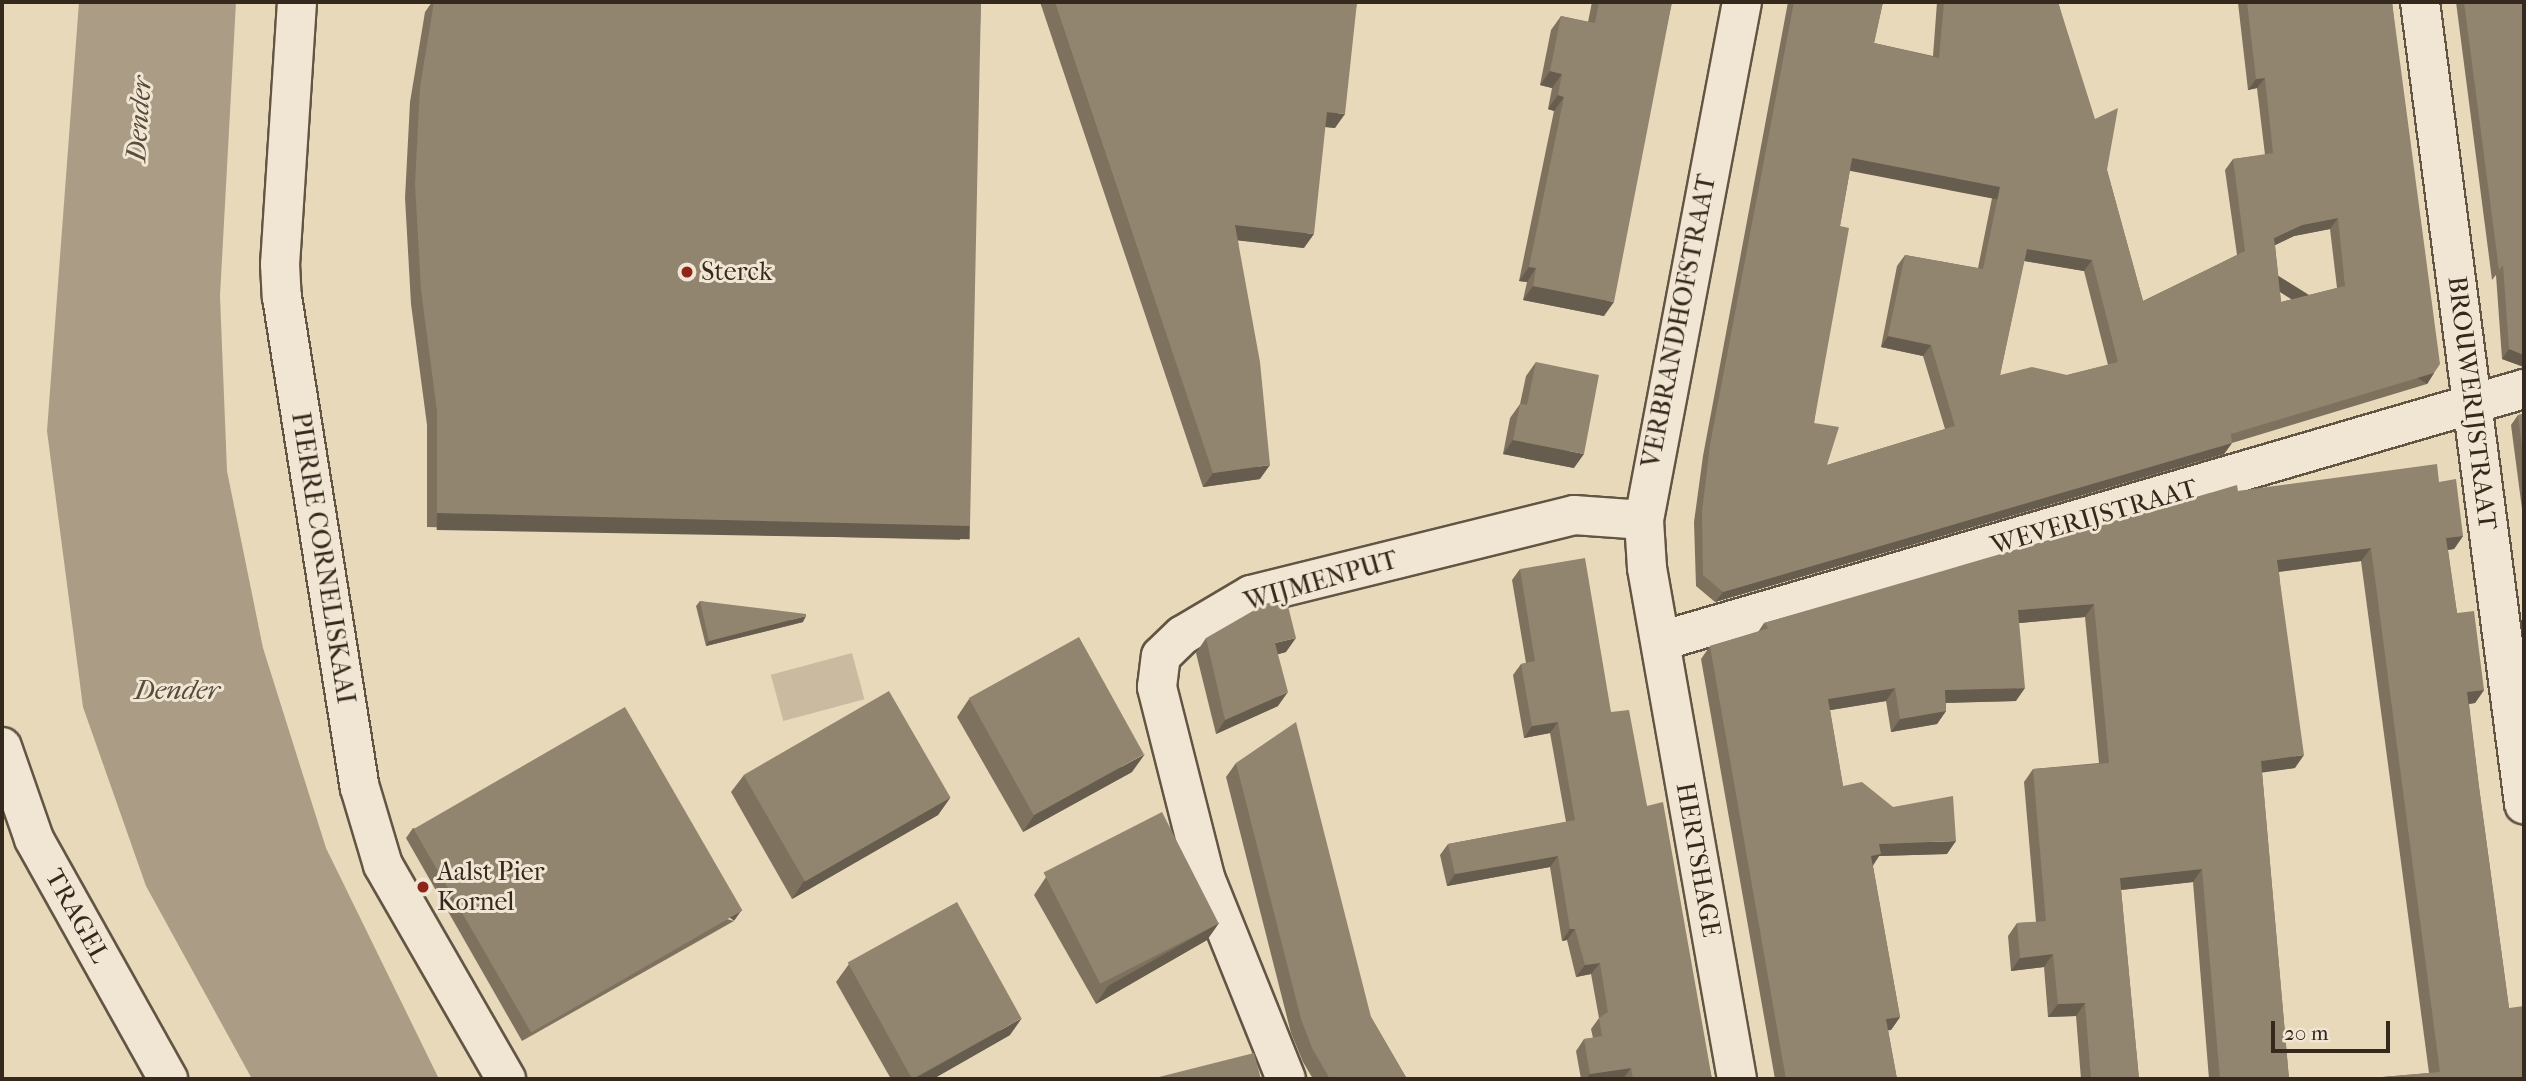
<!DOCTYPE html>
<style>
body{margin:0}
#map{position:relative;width:2526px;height:1081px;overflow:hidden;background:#e8d9bb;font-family:"IM FELL French Canon",serif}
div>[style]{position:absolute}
.green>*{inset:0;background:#cabba0;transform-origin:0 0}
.water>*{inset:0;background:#ab9d85}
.roads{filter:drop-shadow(2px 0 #625544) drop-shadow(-2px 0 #625544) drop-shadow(0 2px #625544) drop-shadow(0 -2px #625544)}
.street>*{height:38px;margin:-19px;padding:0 19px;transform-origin:19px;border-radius:19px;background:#f0e6d3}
.wall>*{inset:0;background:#7e725f}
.shaded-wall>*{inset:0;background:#665d4e;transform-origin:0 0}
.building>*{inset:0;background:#92856f;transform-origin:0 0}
.dots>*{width:19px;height:19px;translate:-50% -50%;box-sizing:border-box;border:4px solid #f0e6d3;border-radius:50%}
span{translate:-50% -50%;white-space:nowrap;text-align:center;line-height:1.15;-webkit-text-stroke:6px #f0e6d3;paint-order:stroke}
.poi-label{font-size:26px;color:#35291d}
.left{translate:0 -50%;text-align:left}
.street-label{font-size:26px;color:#35291d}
.water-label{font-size:28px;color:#584c3c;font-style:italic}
.frame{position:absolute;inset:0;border:4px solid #35291d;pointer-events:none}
.scale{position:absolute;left:2271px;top:1021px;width:119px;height:32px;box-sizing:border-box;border:4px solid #35291d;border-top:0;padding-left:9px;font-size:21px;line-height:24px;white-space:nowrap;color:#35291d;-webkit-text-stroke:5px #f0e6d3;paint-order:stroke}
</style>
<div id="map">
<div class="green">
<div style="left:852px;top:653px;width:48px;height:84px;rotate:75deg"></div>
</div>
<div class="water">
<div style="clip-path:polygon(79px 2px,236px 2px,220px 296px,227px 471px,263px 648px,326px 848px,439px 1079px,252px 1079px,146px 886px,83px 707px,47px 431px)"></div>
</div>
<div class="roads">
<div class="street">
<div style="left:297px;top:2px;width:263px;rotate:93.7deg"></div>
<div style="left:280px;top:264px;width:33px;rotate:87deg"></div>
<div style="left:282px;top:297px;width:497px;rotate:81deg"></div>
<div style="left:360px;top:788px;width:80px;rotate:73.4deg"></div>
<div style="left:383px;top:865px;width:247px;rotate:60.1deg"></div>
<div style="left:2420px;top:2px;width:809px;rotate:82.61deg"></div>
<div style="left:1661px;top:641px;width:899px;rotate:-16.28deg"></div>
<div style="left:2px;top:747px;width:97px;rotate:70.8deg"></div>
<div style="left:34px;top:839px;width:275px;rotate:60.8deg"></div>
<div style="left:1286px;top:1079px;width:218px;rotate:-111.9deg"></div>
<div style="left:1205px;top:877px;width:196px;rotate:-104.2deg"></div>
<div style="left:1157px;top:687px;width:31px;rotate:-83deg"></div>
<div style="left:1161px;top:656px;width:30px;rotate:-44deg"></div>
<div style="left:1183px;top:635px;width:79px;rotate:-30.5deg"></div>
<div style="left:1251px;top:595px;width:333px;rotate:-13.9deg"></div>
<div style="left:1574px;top:515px;width:70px;rotate:4.1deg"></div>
<div style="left:1737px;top:1079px;width:519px;rotate:-99.99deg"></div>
<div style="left:1647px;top:568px;width:48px;rotate:-93.6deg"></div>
<div style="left:1644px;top:520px;width:527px;rotate:-79.29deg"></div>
</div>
</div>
<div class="wall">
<div style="clip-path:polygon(432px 2px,981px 2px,960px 540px,427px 527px,427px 425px,411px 304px,405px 198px,410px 102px,425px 12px)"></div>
<div style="clip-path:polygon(1040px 2px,1357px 2px,1335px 128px,1325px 127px,1304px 248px,1238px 240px,1260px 479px,1203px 487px)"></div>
<div style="clip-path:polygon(1592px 2px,1672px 2px,1604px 316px,1523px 300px,1527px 282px,1519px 281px,1554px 111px,1548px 109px,1552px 88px,1540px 85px,1551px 30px,1561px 16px,1588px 22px)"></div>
<div style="clip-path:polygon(evenodd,1788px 2px,1883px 2px,1874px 43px,1933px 56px,1937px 2px,2058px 2px,2107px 170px,2143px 301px,2237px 255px,2225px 170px,2233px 159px,2265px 155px,2257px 88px,2248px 90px,2238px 3px,2239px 2px,2392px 2px,2434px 373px,2427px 384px,2232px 443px,2224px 454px,1715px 602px,1696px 586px,1694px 522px,1703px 456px,1788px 2px,1850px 170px,1992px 198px,1978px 268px,1905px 255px,1897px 266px,1881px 347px,1923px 356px,1945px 429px,1827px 465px,1814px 423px,1840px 226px,1850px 170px,1788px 2px,2330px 229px,2337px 288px,2281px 302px,2275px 245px,2294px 236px,2330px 229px,1788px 2px,2024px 261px,2084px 271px,2108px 365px,2067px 375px,2000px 375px,2024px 261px)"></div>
<div style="clip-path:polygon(2456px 2px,2524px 2px,2524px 367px,2502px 359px,2496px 275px,2492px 280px)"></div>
<div style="clip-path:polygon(1536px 362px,1574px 468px,1503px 454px,1510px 418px,1520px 404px,1526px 376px)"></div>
<div style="clip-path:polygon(2524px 414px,2524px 524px,2511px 425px,2518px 415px)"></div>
<div style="clip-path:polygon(2439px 482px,2463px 536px,2454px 549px,2448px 550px,2457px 613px,2484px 690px,2475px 703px,2469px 704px,2479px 787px,2509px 1008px,2524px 1079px,2371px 1079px,2371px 1078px,2429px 1073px,2361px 561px,2279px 572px,2295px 768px,2262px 772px,2289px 1079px,2209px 1079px,2193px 882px,2121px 890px,2139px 1079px,2081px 1079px,2076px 1016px,2048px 1017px,2044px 967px,2011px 971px,2008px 936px,2017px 923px,2036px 922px,2024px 782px,2033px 769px,2099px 763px,2085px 617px,2019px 623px,2016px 701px,1946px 703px,1946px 711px,1937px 724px,1891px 732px,1886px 701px,1830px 710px,1843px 786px,1947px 854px,1879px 856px,1873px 866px,1900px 1017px,1891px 1030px,1888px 1030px,1897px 1079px,1775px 1079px,1701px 659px,1710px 646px,1758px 632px,1764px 623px,2238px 491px)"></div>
<div style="clip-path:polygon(1520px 569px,1611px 712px,1647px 806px,1712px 1079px,1581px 1079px,1576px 1051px,1584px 1039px,1593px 1038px,1591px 1029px,1599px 1018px,1591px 974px,1576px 977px,1567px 940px,1562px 941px,1550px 867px,1447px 886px,1440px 855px,1448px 844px,1566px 822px,1550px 733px,1524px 738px,1513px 675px,1521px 664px,1526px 663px,1512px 580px)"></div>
<div style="clip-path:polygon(700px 601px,803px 622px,706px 646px,696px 606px)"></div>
<div style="clip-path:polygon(1206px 638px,1286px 652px,1278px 654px,1278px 706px,1216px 734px,1196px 653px)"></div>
<div style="clip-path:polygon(969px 699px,1132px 772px,1023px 832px,957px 717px)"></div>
<div style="clip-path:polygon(1236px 763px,1371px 1017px,1407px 1079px,1313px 1079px,1303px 1062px,1291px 1033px,1226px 777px)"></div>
<div style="clip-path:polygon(744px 775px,950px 798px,938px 815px,792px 899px,731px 792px)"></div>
<div style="clip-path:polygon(413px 828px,734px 921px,522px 1041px,406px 838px)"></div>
<div style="clip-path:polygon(1046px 877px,1219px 923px,1207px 940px,1096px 1004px,1034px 895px)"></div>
<div style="clip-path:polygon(849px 964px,1010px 1035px,933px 1079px,891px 1079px,836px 982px)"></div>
</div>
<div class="shaded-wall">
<div style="clip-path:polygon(1550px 71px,1562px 74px,1552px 88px,1540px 85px)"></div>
<div style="clip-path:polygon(2265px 78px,2257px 88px,2248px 90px,2256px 79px)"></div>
<div style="clip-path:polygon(1558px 95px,1564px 97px,1554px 111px,1548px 109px)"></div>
<div style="clip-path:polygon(1327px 112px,1345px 114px,1335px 128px,1317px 126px)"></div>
<div style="left:1852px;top:158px;width:151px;height:13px;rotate:11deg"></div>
<div style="clip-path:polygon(2338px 218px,2330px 229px,2294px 236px,2267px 249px,2274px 238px,2302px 225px)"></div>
<div style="clip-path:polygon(1235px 225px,1314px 234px,1304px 248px,1225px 239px)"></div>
<div style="clip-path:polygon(2027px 249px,2092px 260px,2084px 271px,2019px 260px)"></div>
<div style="clip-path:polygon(1529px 267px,1536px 268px,1527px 282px,1519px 281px)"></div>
<div style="clip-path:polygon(1533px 286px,1614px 302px,1604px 316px,1523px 300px)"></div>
<div style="clip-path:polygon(1888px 336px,1931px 345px,1923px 356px,1881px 347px)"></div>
<div style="clip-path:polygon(2509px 349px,2524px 355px,2524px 367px,2502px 359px)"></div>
<div style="left:2434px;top:373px;width:13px;height:212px;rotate:122deg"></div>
<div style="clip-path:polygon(1513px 440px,1584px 454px,1574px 468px,1503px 454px)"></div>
<div style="clip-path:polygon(2232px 443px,2224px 454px,1715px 602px,1723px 592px)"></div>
<div style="clip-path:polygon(1270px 465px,1260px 479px,1203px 487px,1213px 473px)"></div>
<div style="left:437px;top:513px;width:533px;height:17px;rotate:1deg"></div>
<div style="clip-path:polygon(2463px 536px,2454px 549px,2437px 551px,2446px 538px)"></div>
<div style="clip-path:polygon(2371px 548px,2361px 561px,2268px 573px,2277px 560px)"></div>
<div style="clip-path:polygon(2094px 604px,2085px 617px,2009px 624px,2018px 610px)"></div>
<div style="clip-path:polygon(806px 616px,803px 622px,706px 646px,709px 641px)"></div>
<div style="clip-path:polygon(1296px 638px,1286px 652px,1265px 658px,1275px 643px)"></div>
<div style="clip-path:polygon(1895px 688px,1886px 701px,1819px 712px,1828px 699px)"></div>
<div style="clip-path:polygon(2025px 688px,2016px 701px,1936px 703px,1945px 690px)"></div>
<div style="clip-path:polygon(2484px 690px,2475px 703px,2458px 705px,2467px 692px)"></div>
<div style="clip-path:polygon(1288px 692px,1278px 706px,1216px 734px,1225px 720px)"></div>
<div style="clip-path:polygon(1946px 711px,1937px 724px,1891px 732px,1900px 719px)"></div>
<div style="clip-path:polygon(1558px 722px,1550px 733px,1524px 738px,1532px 726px)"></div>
<div style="clip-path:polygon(1145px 754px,1132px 772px,1023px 832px,1035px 814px)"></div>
<div style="clip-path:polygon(2304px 755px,2295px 768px,2252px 774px,2261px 761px)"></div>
<div style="clip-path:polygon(950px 798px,938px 815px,792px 899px,804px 881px)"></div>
<div style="clip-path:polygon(1956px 841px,1947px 854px,1879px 856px,1871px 867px,1862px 869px,1879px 844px)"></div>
<div style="clip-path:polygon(1558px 856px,1550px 867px,1447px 886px,1455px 874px)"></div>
<div style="clip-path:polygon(2202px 869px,2193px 882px,2111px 891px,2120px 878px)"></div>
<div style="left:741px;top:911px;width:12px;height:244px;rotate:125deg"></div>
<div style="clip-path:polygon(1219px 923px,1207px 940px,1096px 1004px,1108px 986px)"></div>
<div style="clip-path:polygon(1570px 929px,1575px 929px,1567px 940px,1562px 941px)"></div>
<div style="clip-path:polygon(2053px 954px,2044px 967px,2011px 971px,2020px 958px)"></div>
<div style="clip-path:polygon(1600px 963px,1591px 974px,1576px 977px,1585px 965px)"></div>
<div style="clip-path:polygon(2085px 1003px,2076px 1016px,2048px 1017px,2058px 1004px)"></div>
<div style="clip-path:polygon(1900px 1017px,1891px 1030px,1877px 1032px,1886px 1019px)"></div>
<div style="clip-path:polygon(1022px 1018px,1010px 1035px,933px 1079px,914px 1079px)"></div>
<div style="clip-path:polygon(1631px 1068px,1623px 1079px,1586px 1079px,1590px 1074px)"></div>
</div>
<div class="building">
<div style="clip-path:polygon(434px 2px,981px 2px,970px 526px,437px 513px,437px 411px,421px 290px,415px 184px,420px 87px)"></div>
<div style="clip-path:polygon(1055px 2px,1357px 2px,1345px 114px,1327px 112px,1314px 234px,1235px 225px,1260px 362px,1270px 465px,1213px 473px)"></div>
<div style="clip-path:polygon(1599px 2px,1672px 2px,1614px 302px,1533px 286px,1536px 268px,1529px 267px,1564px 97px,1558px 95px,1562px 74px,1550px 71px,1561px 16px,1595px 23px)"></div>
<div style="clip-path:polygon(evenodd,1794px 2px,1883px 2px,1874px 43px,1939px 58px,1944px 2px,2058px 2px,2095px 119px,2118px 108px,2107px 170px,2143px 301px,2245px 251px,2233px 159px,2273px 153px,2265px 78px,2256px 79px,2247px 2px,2392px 2px,2440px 364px,2434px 373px,2231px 434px,2232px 443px,1723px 592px,1703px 575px,1702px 512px,1710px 445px,1794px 2px,1852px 158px,2000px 187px,1983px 269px,1905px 255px,1888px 336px,1931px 345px,1955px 426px,1827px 465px,1839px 427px,1814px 423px,1849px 228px,1840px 226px,1852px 158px,1794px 2px,2338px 218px,2345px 286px,2281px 302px,2274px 238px,2302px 225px,2338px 218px,1794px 2px,2027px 249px,2092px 260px,2118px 362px,2067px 375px,2032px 367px,2000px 375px,2027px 249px)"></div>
<div style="clip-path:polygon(2464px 2px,2524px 2px,2524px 355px,2509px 349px,2503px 265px,2499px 270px)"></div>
<div style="clip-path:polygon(1536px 362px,1599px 375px,1584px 454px,1513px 440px,1520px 404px,1527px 405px)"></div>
<div style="clip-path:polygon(2524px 414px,2524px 462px,2518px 415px)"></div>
<div style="clip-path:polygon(2437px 464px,2439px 482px,2456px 479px,2463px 536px,2446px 538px,2457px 613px,2474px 611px,2484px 690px,2467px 692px,2479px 787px,2509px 1008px,2524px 1006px,2524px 1079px,2372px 1079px,2371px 1078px,2440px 1072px,2371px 548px,2277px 560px,2304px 755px,2261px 761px,2289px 1079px,2220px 1079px,2202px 869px,2120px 878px,2139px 1079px,2091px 1079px,2085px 1003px,2058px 1004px,2053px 954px,2020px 958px,2017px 923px,2046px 921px,2033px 769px,2109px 763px,2094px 604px,2018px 610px,2025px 688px,1945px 690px,1946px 711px,1900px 719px,1895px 688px,1828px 699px,1843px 786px,1862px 782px,1893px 807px,1953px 796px,1956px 841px,1879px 844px,1881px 854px,1871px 856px,1900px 1017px,1886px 1019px,1897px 1079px,1786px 1079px,1710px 646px,1769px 628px,1764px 623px,2237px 485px,2238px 491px)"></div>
<div style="clip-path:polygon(1585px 558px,1611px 712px,1629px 710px,1647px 806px,1663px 802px,1712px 1079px,1633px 1079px,1631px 1068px,1590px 1074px,1584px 1039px,1602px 1036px,1599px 1018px,1608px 1012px,1600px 963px,1585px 965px,1575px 929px,1570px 929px,1558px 856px,1455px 874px,1448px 844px,1575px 820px,1558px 722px,1532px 726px,1521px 664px,1535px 661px,1520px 569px)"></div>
<div style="clip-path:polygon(1286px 598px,1296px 638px,1275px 643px,1288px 692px,1225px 720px,1206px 638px,1265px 604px)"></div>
<div style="clip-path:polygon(700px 601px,806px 614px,806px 616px,709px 641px)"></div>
<div style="left:1079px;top:637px;width:134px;height:126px;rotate:61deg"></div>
<div style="left:889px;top:691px;width:123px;height:168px;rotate:60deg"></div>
<div style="left:625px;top:707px;width:235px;height:244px;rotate:60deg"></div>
<div style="clip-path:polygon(1296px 722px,1371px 1017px,1407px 1079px,1330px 1079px,1312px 1048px,1301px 1019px,1236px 763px)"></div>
<div style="left:1162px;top:812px;width:125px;height:133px;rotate:63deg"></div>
<div style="left:957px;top:902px;width:133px;height:125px;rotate:61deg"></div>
<div style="clip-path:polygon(1254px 1053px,1261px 1079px,1151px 1079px)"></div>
</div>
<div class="dots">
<div style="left:687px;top:272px;background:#8f2418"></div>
<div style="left:423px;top:887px;background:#8f2418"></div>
</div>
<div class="poi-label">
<span class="left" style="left:701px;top:272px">Sterck</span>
<span class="left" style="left:437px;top:887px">Aalst Pier<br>Kornel</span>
</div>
<div class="street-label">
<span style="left:1679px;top:321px;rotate:-79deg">VERBRANDHOFSTRAAT</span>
<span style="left:2472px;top:403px;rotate:83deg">BROUWERIJSTRAAT</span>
<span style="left:2094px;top:517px;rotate:-16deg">WEVERIJSTRAAT</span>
<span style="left:323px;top:558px;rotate:81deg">PIERRE CORNELISKAAI</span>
<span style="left:1321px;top:581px;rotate:-16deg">WIJMENPUT</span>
<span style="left:1698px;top:860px;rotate:80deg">HERTSHAGE</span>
<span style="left:77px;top:916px;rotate:61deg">TRAGEL</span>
</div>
<div class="water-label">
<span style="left:139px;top:119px;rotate:-86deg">Dender</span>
<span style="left:177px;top:690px">Dender</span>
</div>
<div class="frame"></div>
<div class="scale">20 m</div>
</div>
